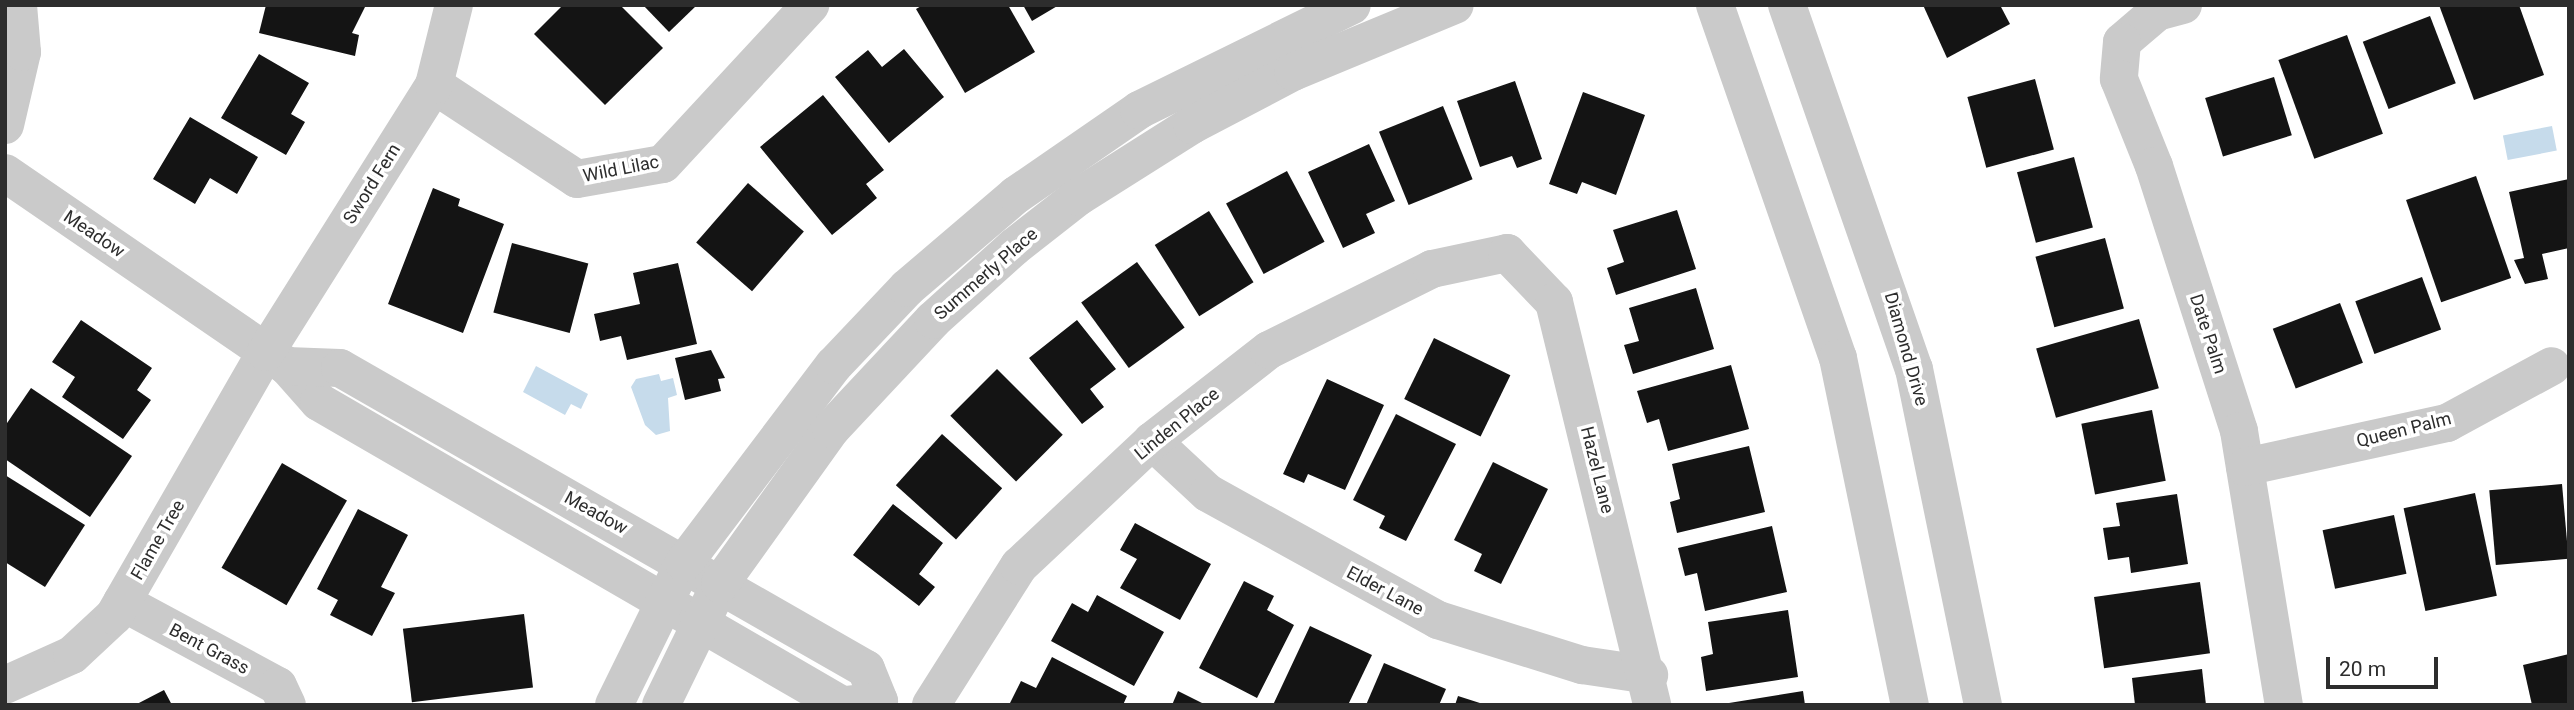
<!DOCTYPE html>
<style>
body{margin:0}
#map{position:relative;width:2574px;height:710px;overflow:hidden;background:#fff;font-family:Roboto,sans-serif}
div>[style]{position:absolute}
.water>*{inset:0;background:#c6dbeb;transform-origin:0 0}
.building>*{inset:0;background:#141414;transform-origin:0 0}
.minor>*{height:38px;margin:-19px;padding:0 19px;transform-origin:19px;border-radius:19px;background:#cacaca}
span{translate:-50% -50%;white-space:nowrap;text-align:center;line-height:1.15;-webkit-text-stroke:7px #fff;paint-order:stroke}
.street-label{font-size:18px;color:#2d2d2d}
.frame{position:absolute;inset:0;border:7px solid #2d2d2d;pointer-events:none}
.scale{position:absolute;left:2326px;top:657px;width:112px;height:32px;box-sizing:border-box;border:4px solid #2d2d2d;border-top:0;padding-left:9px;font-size:21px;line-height:24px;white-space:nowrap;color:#2d2d2d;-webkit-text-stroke:5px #fff;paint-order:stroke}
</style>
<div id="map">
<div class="water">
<div style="left:2552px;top:126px;width:25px;height:50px;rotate:79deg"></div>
<div style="clip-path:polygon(536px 366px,588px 394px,581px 409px,571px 404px,565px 415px,523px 392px)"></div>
<div style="clip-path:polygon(659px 374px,661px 381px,673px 378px,677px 395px,668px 398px,670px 431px,656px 435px,645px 425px,631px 387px,636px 379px)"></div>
</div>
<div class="building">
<div style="clip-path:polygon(266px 5px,366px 5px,352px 33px,359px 35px,355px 56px,259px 33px)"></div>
<div style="clip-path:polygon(563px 5px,620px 5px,663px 48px,605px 105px,534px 34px)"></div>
<div style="clip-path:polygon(643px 5px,697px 5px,669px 32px)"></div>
<div style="clip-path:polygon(923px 5px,1008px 5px,1035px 52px,965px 93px,916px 9px)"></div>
<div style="clip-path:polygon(1023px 5px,1059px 5px,1032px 21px)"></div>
<div style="clip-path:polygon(1923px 5px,2000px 5px,2010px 24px,1947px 58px)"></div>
<div style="clip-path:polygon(2439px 5px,2519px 5px,2544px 75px,2474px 100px)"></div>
<div style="left:2430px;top:16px;width:72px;height:72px;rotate:69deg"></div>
<div style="left:2347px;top:35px;width:105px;height:73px;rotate:70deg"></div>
<div style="clip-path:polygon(904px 49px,944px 97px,889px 143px,835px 77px,868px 50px,882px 67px)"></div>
<div style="clip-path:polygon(259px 54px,309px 83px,291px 114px,305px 122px,286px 155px,221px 118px)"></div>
<div style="left:2274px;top:77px;width:61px;height:72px;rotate:73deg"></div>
<div style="left:2035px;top:79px;width:73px;height:70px;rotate:75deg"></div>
<div style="clip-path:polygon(1515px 81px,1542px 159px,1517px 168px,1512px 156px,1480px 167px,1457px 101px)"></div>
<div style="clip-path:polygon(1583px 92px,1645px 115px,1616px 195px,1582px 182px,1577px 194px,1549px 184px)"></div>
<div style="clip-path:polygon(823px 95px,884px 170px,866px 184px,877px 198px,832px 235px,760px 147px)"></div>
<div style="left:1443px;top:106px;width:79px;height:69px;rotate:68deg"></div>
<div style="clip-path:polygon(190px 117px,258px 157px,237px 194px,210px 178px,195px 204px,153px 179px)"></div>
<div style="clip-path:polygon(1369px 144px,1395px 201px,1366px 214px,1375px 233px,1343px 248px,1308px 172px)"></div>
<div style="left:2074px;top:157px;width:73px;height:59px;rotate:75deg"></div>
<div style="left:1287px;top:171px;width:80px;height:69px;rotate:62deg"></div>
<div style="left:2476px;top:176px;width:108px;height:74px;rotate:71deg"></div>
<div style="clip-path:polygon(2569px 179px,2569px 248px,2542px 254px,2548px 279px,2525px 284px,2514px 260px,2524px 258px,2509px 192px)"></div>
<div style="left:748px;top:183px;width:74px;height:79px;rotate:41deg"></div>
<div style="clip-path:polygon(433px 188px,460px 199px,458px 206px,504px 224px,463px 333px,388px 304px)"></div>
<div style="clip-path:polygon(1677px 210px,1696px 269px,1616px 295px,1607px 268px,1624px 262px,1613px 230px)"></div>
<div style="left:1209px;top:211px;width:84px;height:64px;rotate:58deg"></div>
<div style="left:2105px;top:238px;width:73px;height:72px;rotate:75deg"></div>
<div style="left:512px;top:243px;width:79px;height:72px;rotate:15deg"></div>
<div style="left:1137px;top:262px;width:81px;height:69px;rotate:54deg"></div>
<div style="clip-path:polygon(678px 263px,697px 344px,627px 360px,621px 336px,600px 341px,594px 314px,640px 304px,633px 273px)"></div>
<div style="left:2422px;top:277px;width:56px;height:71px;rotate:70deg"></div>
<div style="clip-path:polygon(1696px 288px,1714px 349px,1633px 374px,1624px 345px,1639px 341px,1629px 308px)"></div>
<div style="left:2340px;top:303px;width:64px;height:72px;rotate:69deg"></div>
<div style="left:2139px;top:319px;width:72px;height:107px;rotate:74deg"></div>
<div style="clip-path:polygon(81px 320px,152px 368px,137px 390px,151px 400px,123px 439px,62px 397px,75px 377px,52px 362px)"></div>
<div style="clip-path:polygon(1077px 320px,1116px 369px,1090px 389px,1104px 407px,1082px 424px,1029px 358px)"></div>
<div style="left:1434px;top:338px;width:85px;height:68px;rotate:26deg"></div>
<div style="clip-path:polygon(711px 350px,725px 378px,718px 379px,721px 391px,685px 400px,675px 358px)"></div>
<div style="clip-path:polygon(1731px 365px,1749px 429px,1668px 451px,1659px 419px,1647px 423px,1637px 391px)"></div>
<div style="left:997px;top:369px;width:93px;height:66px;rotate:45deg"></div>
<div style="clip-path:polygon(1327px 379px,1384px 405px,1345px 490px,1308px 474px,1304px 483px,1283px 474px)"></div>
<div style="clip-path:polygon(31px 388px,132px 456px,90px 517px,5px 459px,5px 426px)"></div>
<div style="left:2152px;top:410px;width:72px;height:72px;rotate:79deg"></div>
<div style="clip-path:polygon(1396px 414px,1456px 444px,1406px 541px,1379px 528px,1385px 516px,1353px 500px)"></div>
<div style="left:942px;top:434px;width:81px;height:69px;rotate:42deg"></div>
<div style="clip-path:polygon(1749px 446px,1765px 512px,1677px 533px,1670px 502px,1680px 499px,1672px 464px)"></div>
<div style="clip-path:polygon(1493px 462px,1548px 489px,1501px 584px,1474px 571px,1482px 554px,1454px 540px)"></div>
<div style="left:282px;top:463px;width:75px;height:121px;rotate:30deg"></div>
<div style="clip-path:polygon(5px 475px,85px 525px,45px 587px,5px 562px)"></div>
<div style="left:2562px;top:484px;width:75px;height:73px;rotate:85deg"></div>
<div style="left:2475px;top:493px;width:105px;height:73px;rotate:78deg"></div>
<div style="clip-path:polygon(2177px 494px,2188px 564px,2131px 573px,2129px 557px,2108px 560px,2103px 528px,2120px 526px,2116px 503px)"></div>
<div style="clip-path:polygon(893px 504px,943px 543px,919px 574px,935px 587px,919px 606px,853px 555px)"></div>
<div style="clip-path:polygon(358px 509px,408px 535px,381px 587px,395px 593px,372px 636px,330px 615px,338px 600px,317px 589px)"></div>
<div style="left:2394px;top:515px;width:60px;height:73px;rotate:78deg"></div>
<div style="clip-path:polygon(1135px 523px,1211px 564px,1180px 620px,1120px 588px,1137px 559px,1120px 550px)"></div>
<div style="clip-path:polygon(1772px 526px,1787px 592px,1705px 611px,1697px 573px,1685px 576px,1678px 548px)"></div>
<div style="clip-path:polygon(1244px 581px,1274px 596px,1267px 610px,1294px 625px,1257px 698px,1199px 668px)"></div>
<div style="left:2200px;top:582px;width:72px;height:107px;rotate:82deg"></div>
<div style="clip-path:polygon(1097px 595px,1164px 632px,1134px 686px,1051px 641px,1072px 603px,1088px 612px)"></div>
<div style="clip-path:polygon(1788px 610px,1798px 677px,1706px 691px,1701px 657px,1713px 654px,1708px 622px)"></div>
<div style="left:524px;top:614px;width:74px;height:122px;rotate:83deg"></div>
<div style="clip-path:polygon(1310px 626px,1372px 655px,1348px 705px,1273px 705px)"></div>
<div style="clip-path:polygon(2569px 654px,2569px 705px,2532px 705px,2523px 665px)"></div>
<div style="clip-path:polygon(1052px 657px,1127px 696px,1123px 705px,1009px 705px,1021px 681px,1036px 688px)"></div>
<div style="clip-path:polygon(1384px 663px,1446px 689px,1439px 705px,1366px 705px)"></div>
<div style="clip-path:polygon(2202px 669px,2206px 705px,2135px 705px,2132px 678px)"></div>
<div style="clip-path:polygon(164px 690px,172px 705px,135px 705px)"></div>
<div style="clip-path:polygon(1178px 691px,1206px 705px,1172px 705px)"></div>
<div style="clip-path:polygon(1803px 691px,1805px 705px,1729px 705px,1729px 703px)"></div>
<div style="clip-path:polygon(1458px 696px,1483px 704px,1483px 705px,1455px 705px)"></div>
</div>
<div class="minor">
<div style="left:1715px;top:5px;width:374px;rotate:70.8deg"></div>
<div style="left:1838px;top:358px;width:354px;rotate:78.3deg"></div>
<div style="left:1787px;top:5px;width:386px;rotate:70.8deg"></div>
<div style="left:1914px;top:369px;width:343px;rotate:78.4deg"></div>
<div style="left:2183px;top:5px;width:27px;rotate:165deg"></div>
<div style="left:2157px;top:12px;width:46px;rotate:139.4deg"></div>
<div style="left:2122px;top:42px;width:37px;rotate:95deg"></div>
<div style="left:2119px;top:79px;width:94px;rotate:68.1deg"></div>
<div style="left:2154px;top:166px;width:278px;rotate:72.2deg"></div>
<div style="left:2239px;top:431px;width:278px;rotate:80.7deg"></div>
<div style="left:434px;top:85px;width:171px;rotate:33.3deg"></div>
<div style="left:577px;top:179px;width:87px;rotate:-9.9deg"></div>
<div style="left:663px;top:164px;width:217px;rotate:-47.2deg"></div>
<div style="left:5px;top:125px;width:75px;rotate:-76.9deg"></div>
<div style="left:22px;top:52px;width:47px;rotate:-94.9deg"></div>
<div style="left:5px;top:173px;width:342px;rotate:34.4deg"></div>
<div style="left:287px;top:366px;width:48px;rotate:48.4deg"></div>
<div style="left:319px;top:402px;width:604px;rotate:30.09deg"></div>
<div style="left:287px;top:366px;width:53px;rotate:2.2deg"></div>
<div style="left:340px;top:368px;width:606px;rotate:29.78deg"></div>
<div style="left:866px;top:669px;width:35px;rotate:68deg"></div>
<div style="left:879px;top:701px;width:34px;rotate:173deg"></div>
<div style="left:1152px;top:441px;width:76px;rotate:42.9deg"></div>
<div style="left:1208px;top:493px;width:263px;rotate:28.9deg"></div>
<div style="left:1438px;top:620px;width:151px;rotate:17.4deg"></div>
<div style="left:1582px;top:665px;width:68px;rotate:8.5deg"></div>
<div style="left:2245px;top:467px;width:207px;rotate:-12.3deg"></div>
<div style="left:2447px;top:423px;width:119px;rotate:-28.5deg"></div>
<div style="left:122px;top:602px;width:177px;rotate:28.3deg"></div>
<div style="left:278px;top:686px;width:21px;rotate:65deg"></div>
<div style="left:5px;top:685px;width:73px;rotate:-24.1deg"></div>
<div style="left:72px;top:655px;width:57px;rotate:-42.9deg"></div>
<div style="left:114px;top:616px;width:305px;rotate:-60.1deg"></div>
<div style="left:266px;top:352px;width:315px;rotate:-57.8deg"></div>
<div style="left:434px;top:85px;width:82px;rotate:-76deg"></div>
<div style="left:614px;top:705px;width:158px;rotate:-63.8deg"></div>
<div style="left:684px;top:563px;width:248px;rotate:-52.9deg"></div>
<div style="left:834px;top:365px;width:106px;rotate:-46.5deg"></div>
<div style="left:907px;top:288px;width:143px;rotate:-40.5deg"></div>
<div style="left:1016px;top:195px;width:150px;rotate:-34.6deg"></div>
<div style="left:1139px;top:110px;width:237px;rotate:-26.2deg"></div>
<div style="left:661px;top:705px;width:135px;rotate:-64deg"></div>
<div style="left:720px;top:584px;width:191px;rotate:-54.4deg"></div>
<div style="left:831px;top:429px;width:149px;rotate:-46.9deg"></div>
<div style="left:933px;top:320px;width:109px;rotate:-42deg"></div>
<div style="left:1014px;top:247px;width:81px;rotate:-38deg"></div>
<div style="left:1078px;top:197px;width:135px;rotate:-32.3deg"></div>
<div style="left:1192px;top:125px;width:114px;rotate:-27.7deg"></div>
<div style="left:1293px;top:72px;width:175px;rotate:-22.5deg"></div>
<div style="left:931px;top:705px;width:165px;rotate:-57.7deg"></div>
<div style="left:1019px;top:566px;width:183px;rotate:-43.2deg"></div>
<div style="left:1152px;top:441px;width:148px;rotate:-37.9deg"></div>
<div style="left:1269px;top:350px;width:182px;rotate:-26.4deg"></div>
<div style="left:1432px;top:269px;width:77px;rotate:-12deg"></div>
<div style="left:1507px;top:253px;width:68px;rotate:46.2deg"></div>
<div style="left:1554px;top:302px;width:415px;rotate:76.3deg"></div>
</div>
<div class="street-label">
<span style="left:621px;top:169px;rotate:-11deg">Wild Lilac</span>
<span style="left:372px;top:184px;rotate:-58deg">Sword Fern</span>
<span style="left:94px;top:234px;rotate:34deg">Meadow</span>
<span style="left:986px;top:274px;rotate:-41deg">Summerly Place</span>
<span style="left:2208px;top:334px;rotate:72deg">Date Palm</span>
<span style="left:1906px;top:349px;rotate:74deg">Diamond Drive</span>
<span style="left:1177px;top:424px;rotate:-39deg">Linden Place</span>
<span style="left:2404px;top:430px;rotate:-14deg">Queen Palm</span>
<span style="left:1597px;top:470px;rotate:76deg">Hazel Lane</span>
<span style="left:596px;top:513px;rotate:29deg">Meadow</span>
<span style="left:158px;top:540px;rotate:-60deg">Flame Tree</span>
<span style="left:1385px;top:591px;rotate:28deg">Elder Lane</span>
<span style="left:209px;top:649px;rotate:28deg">Bent Grass</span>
</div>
<div class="frame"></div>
<div class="scale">20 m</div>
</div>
